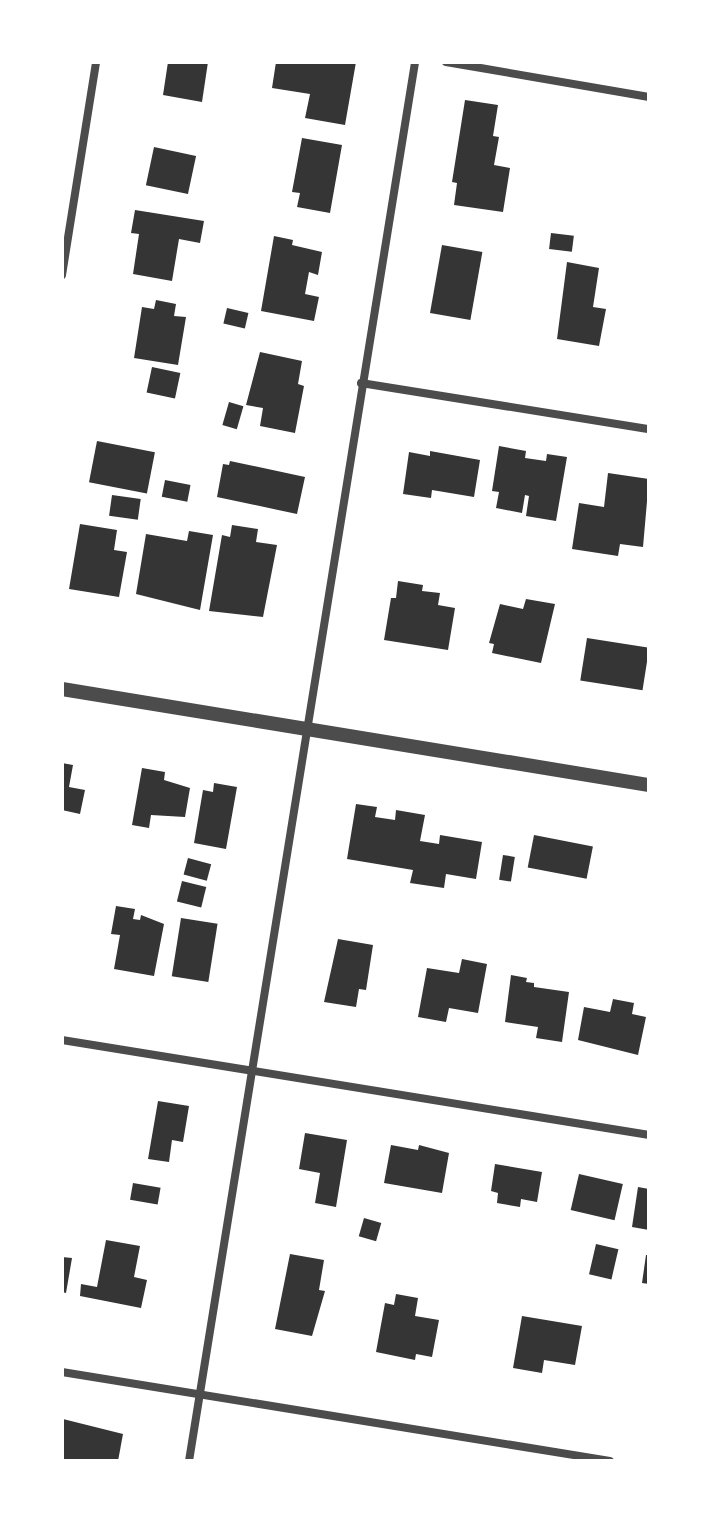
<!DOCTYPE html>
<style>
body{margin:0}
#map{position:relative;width:711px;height:1523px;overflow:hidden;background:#fff;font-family:"Golos Text",sans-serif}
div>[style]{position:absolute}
.building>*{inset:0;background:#353535;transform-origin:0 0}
.minor>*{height:8px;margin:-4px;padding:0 4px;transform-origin:4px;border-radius:4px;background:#4c4c4c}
.tertiary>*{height:14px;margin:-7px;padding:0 7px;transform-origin:7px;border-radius:7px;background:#4c4c4c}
span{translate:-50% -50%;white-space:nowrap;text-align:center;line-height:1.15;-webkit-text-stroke:8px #fff;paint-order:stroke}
.frame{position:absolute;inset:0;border:64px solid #fff;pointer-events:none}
</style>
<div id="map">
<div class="building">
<div style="clip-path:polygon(168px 62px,208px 62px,202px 102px,163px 95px)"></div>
<div style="clip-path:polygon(276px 62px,356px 62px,345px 125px,305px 118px,310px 94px,272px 88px)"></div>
<div style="clip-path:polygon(465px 100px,498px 105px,493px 136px,499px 137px,494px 165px,510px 168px,503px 212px,454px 205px,457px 183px,452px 182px)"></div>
<div style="clip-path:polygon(302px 138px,342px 145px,330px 213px,297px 207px,300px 193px,292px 192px)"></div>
<div style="left:154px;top:147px;width:43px;height:39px;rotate:12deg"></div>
<div style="clip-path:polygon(135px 210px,204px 221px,200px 243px,179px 239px,172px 281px,133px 274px,139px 234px,131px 233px)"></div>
<div style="left:551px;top:233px;width:23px;height:16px;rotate:7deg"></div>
<div style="clip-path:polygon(274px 236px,293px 240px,292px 245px,322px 252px,318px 275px,309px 272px,305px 294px,319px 297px,314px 321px,261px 311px)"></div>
<div style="left:442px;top:245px;width:41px;height:69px;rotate:10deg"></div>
<div style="clip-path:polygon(567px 262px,599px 268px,593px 307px,606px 309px,599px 346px,557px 339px)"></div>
<div style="clip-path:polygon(156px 300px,176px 304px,174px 316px,186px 317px,178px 365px,134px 358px,142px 307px,154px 309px)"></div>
<div style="left:227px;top:308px;width:22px;height:16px;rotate:13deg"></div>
<div style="clip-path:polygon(260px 352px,302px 361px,298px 384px,304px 386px,295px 433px,260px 426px,263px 408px,246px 405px)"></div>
<div style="left:152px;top:367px;width:29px;height:26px;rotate:12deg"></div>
<div style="left:229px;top:402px;width:15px;height:24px;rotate:16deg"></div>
<div style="left:97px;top:441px;width:59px;height:42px;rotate:11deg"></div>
<div style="clip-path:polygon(499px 446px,526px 451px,525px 458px,546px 461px,547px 454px,567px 457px,556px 521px,526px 516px,529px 496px,525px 495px,522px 513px,496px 508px,499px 492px,492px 491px)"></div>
<div style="clip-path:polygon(430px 451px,480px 460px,474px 497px,432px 490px,431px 498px,403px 494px,409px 452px,430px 456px)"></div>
<div style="clip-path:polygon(230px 461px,305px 477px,297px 514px,217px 497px,223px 464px,229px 465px)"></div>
<div style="clip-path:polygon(608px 473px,649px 479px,643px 547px,620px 544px,618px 556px,572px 549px,579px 503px,604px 507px)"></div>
<div style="left:165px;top:480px;width:26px;height:17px;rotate:11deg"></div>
<div style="left:112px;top:495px;width:29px;height:21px;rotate:8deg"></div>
<div style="clip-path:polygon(80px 524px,117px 530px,114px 550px,127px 552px,119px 597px,69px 589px)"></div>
<div style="clip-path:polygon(232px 525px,258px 529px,256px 542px,277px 545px,263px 617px,209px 611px,222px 535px,230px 537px)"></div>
<div style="clip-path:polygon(189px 531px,213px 535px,200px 610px,136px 594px,146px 534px,187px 541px)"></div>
<div style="clip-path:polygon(398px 581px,423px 585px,422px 591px,440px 593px,438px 605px,455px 608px,448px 650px,384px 640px,391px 598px,396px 598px)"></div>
<div style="clip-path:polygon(526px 599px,555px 604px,541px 663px,492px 653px,494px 644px,489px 643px,500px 604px,523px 609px)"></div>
<div style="left:587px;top:638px;width:63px;height:43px;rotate:9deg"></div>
<div style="clip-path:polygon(62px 763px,73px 765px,69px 787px,85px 790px,80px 814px,62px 810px)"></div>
<div style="clip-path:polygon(142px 768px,165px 772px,164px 780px,190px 788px,185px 817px,151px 815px,149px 828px,132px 825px)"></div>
<div style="clip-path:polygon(214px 783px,237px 787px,226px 849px,194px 843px,203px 790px,213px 792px)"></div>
<div style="clip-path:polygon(356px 804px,377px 807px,375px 817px,395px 820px,396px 810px,425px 815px,420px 841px,439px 844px,440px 835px,482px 842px,476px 879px,446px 874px,444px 888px,410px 883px,413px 870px,347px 859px)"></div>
<div style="left:534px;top:835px;width:60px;height:33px;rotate:11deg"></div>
<div style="left:503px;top:855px;width:12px;height:25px;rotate:9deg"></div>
<div style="left:188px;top:858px;width:24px;height:17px;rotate:15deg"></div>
<div style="left:182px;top:881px;width:25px;height:21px;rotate:14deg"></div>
<div style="clip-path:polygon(116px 906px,135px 909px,133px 919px,140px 920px,141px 915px,164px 924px,154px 976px,114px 969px,120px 935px,111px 934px)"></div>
<div style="left:181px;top:918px;width:37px;height:59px;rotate:9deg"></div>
<div style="clip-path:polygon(338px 939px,373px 945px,366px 990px,359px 989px,356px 1007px,324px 1002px)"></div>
<div style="clip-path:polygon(462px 959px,487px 964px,478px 1013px,449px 1008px,446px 1022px,418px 1017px,427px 968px,459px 973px)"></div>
<div style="clip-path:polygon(511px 975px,527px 978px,526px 982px,534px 983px,534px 987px,569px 992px,562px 1042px,536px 1038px,538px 1027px,505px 1022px)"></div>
<div style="clip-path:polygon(613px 999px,634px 1003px,632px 1014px,646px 1017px,638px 1055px,578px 1040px,584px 1007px,610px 1012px)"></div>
<div style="clip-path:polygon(158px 1101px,189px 1106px,183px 1142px,172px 1140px,169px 1162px,148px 1159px)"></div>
<div style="clip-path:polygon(305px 1133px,347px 1140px,336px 1207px,315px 1203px,320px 1173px,299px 1169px)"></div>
<div style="clip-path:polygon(391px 1145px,418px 1150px,419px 1145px,449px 1153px,442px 1193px,384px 1183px)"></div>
<div style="clip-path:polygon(495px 1164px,542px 1172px,537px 1202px,521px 1199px,520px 1207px,497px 1203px,498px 1193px,491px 1191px)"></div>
<div style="left:579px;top:1174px;width:45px;height:37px;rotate:13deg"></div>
<div style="left:133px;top:1183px;width:28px;height:17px;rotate:10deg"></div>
<div style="clip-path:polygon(638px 1187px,649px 1189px,649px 1230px,632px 1227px)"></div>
<div style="left:364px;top:1218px;width:18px;height:19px;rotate:16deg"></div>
<div style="clip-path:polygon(106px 1240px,140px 1246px,134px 1277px,147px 1280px,141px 1308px,80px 1296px,81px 1284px,97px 1287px)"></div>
<div style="left:596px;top:1244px;width:23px;height:31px;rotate:13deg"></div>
<div style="clip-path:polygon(290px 1254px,324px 1260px,319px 1290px,325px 1291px,312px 1336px,275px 1329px)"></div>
<div style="clip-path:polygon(646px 1255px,649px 1255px,649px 1284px,642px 1283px)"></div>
<div style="clip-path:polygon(62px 1257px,72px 1258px,66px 1293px,62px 1292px)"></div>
<div style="clip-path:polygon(396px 1294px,418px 1298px,415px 1316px,439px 1320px,432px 1357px,416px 1354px,415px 1360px,376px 1352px,385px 1303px,394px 1305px)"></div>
<div style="clip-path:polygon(522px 1316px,582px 1326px,575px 1365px,544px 1360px,542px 1373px,513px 1368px)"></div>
<div style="clip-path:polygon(63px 1419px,123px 1434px,118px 1461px,62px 1461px)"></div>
</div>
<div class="minor">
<div style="left:446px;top:62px;width:206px;rotate:9.8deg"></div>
<div style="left:62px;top:275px;width:216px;rotate:-80.9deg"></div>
<div style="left:361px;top:383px;width:292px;rotate:9.1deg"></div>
<div style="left:62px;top:1040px;width:595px;rotate:9.19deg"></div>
<div style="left:62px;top:1372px;width:555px;rotate:9.22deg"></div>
<div style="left:189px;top:1461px;width:1417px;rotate:-80.82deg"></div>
</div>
<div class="tertiary">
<div style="left:62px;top:689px;width:595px;rotate:9.29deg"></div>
</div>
<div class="frame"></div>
</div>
